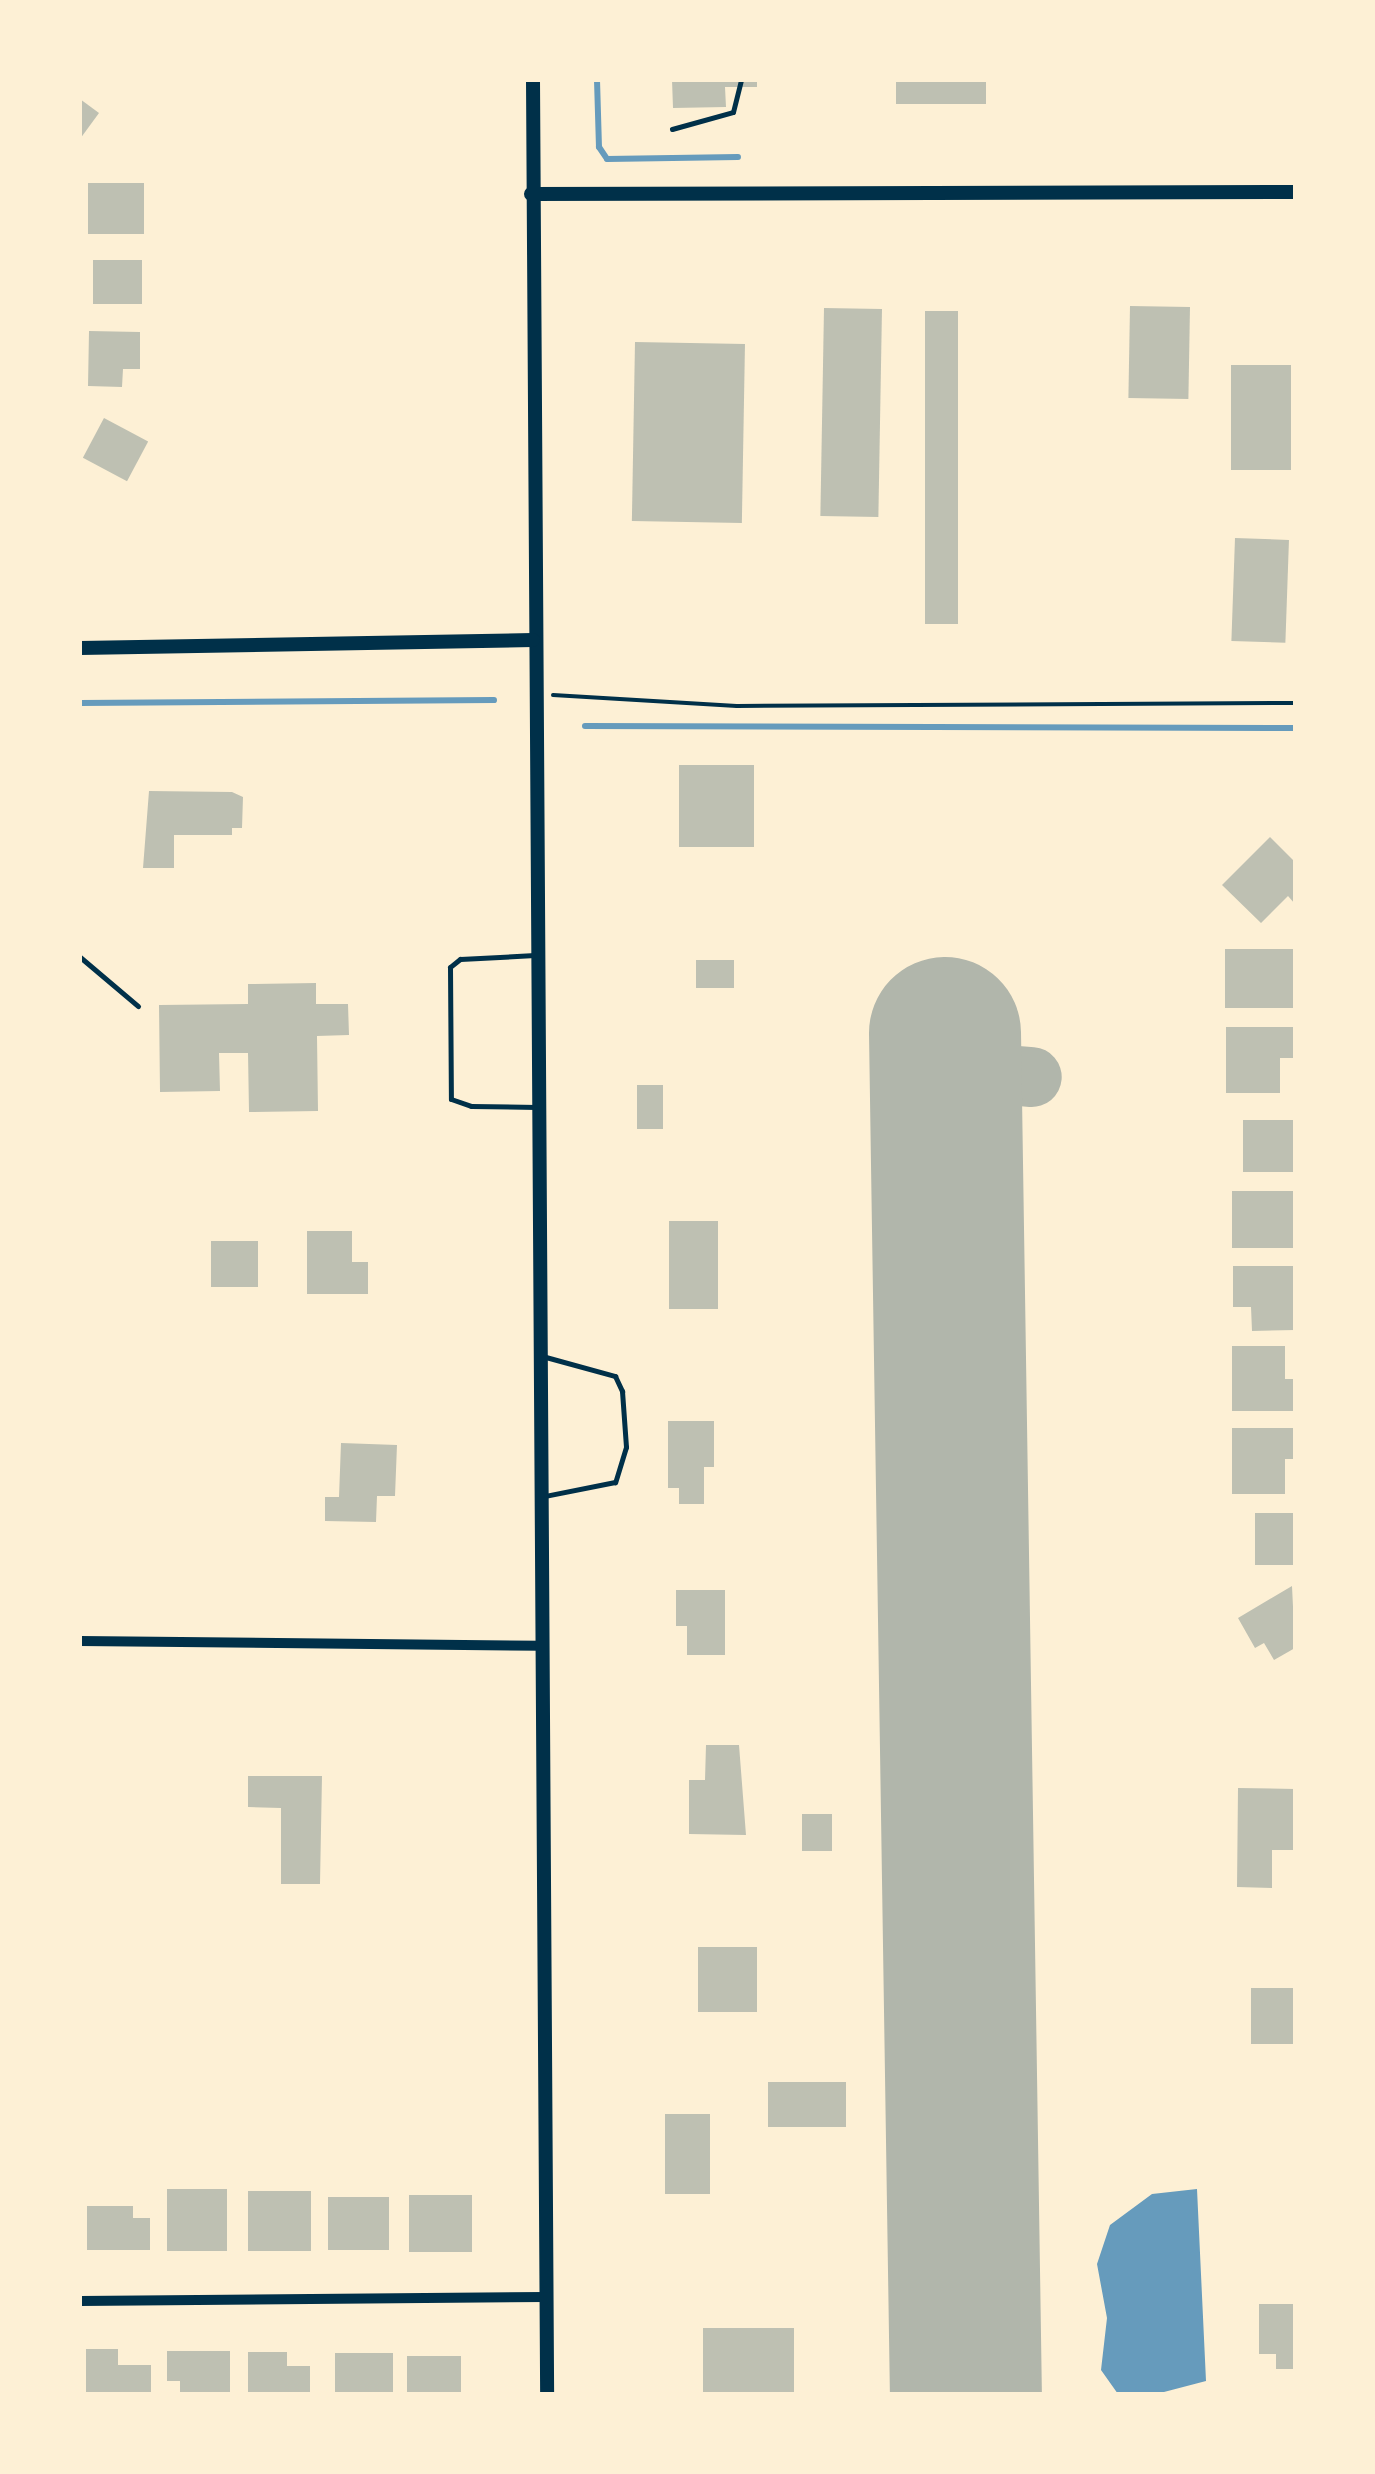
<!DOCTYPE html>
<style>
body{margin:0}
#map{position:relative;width:1375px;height:2474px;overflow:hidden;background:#fdf0d5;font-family:"Asap Condensed",sans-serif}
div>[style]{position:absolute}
.water>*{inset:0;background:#669bbc}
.stream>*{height:6px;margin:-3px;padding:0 3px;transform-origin:3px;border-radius:3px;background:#669bbc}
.taxiway>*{height:60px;margin:-30px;padding:0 30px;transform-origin:30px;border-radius:30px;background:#b1b6ab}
.runway>*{height:152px;margin:-76px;padding:0 76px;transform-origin:76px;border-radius:76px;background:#b1b6ab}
.building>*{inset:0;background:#bec0b2;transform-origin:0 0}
.path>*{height:4px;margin:-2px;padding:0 2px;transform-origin:2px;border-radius:2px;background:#003049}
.service>*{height:5px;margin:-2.5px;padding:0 2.5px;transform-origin:2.5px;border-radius:2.5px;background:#003049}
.minor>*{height:10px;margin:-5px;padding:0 5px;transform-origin:5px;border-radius:5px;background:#003049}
.tertiary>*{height:14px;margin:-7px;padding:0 7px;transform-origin:7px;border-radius:7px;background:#003049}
span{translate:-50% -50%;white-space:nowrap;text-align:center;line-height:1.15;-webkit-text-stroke:9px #fdf0d5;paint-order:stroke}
.frame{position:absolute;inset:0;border:82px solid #fdf0d5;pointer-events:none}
</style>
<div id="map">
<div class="water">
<div style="clip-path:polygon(1197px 2189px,1206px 2381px,1164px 2392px,1118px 2394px,1101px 2370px,1107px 2318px,1097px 2264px,1110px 2225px,1152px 2194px)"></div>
</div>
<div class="stream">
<div style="left:597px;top:80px;width:67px;rotate:88.3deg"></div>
<div style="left:599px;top:147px;width:14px;rotate:56deg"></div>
<div style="left:607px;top:159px;width:131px;rotate:-0.9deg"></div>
<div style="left:80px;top:703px;width:414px;rotate:-0.4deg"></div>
<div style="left:585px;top:726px;width:710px;rotate:0.16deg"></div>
</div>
<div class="taxiway">
<div style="left:946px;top:1070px;width:86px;rotate:4.7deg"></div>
</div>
<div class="runway">
<div style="left:945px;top:1033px;width:1361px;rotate:89.12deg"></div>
</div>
<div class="building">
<div style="clip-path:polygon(672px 80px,757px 80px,757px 87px,725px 87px,726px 107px,673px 108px)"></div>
<div style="left:896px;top:80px;width:90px;height:24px"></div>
<div style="clip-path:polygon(80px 99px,99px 113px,80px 139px)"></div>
<div style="left:88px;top:183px;width:56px;height:51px"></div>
<div style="left:93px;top:260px;width:49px;height:44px"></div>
<div style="left:1130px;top:306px;width:60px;height:92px;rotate:1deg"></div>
<div style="left:824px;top:308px;width:58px;height:208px;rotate:1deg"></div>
<div style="left:925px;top:311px;width:33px;height:313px"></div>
<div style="clip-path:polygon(89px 331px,140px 332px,140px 369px,123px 369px,122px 387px,88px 386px)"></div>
<div style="left:635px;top:342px;width:110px;height:179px;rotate:1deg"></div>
<div style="left:1231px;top:365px;width:60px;height:105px"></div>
<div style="left:104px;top:418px;width:50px;height:45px;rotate:28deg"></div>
<div style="left:1235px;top:538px;width:54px;height:103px;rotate:2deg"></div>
<div style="left:679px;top:765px;width:75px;height:82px"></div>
<div style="clip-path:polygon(149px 791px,232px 792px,243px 797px,242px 828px,232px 828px,232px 835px,174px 835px,174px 868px,143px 868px)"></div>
<div style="clip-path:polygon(1270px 837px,1295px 862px,1295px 904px,1288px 896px,1261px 923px,1222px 885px)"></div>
<div style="left:1295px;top:949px;width:59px;height:70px;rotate:90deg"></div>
<div style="left:696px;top:960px;width:38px;height:28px"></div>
<div style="clip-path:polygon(316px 983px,316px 1004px,348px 1004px,349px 1035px,317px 1036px,318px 1111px,249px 1112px,248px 1053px,219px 1053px,220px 1091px,160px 1092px,159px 1005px,248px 1004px,248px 984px)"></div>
<div style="clip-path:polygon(1226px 1027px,1295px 1027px,1295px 1058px,1280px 1058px,1280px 1093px,1226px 1093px)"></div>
<div style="left:637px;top:1085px;width:26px;height:44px"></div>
<div style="left:1243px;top:1120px;width:52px;height:52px"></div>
<div style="left:1232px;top:1191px;width:63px;height:57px"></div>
<div style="left:669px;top:1221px;width:49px;height:88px"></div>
<div style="clip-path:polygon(307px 1231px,352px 1231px,352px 1262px,368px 1262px,368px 1294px,307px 1294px)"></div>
<div style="left:211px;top:1241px;width:47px;height:46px"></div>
<div style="clip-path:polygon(1233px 1266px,1295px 1266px,1295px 1330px,1252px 1331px,1251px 1307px,1233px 1307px)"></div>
<div style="clip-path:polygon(1232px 1346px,1285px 1346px,1285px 1379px,1295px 1379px,1295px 1411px,1232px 1411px)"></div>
<div style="clip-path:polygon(668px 1421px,714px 1421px,714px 1467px,704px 1467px,704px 1504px,679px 1504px,679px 1488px,668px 1488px)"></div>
<div style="clip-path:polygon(1232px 1428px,1295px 1428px,1295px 1459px,1285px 1459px,1285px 1494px,1232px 1494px)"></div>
<div style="clip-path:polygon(341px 1443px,397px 1445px,395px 1496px,377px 1496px,376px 1522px,325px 1521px,325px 1497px,339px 1497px)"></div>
<div style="left:1255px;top:1513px;width:40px;height:52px"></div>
<div style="clip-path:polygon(1292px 1586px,1295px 1648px,1274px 1660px,1264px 1643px,1255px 1648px,1238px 1618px)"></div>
<div style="clip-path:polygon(676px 1590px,725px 1590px,725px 1655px,687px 1655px,687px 1626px,676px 1626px)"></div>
<div style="clip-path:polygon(706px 1745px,739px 1745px,746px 1835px,689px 1834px,689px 1780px,705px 1780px)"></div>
<div style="clip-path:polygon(248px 1776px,322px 1776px,320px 1884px,281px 1884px,281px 1808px,248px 1807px)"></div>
<div style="clip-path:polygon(1238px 1788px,1295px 1789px,1295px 1850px,1272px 1850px,1272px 1888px,1237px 1887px)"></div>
<div style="left:802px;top:1814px;width:30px;height:37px"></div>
<div style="left:698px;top:1947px;width:59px;height:65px"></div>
<div style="left:1251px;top:1988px;width:44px;height:56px"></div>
<div style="left:768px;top:2082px;width:78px;height:45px"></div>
<div style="left:665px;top:2114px;width:45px;height:80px"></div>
<div style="left:167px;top:2189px;width:60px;height:62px"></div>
<div style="left:248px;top:2191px;width:63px;height:60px"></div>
<div style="left:409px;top:2195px;width:63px;height:57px"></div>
<div style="left:328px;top:2197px;width:61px;height:53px"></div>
<div style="clip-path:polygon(87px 2206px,133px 2206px,133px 2218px,150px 2218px,150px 2250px,87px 2250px)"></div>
<div style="clip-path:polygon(1259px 2304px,1295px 2304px,1295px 2369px,1276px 2369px,1276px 2354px,1259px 2354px)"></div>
<div style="left:703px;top:2328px;width:91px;height:66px"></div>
<div style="clip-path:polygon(86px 2349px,118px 2349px,118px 2365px,151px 2365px,151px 2394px,86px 2394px)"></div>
<div style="clip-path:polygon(167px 2351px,230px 2351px,230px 2394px,180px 2394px,180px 2381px,167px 2381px)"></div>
<div style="clip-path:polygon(248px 2352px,287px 2352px,287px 2366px,310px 2366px,310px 2394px,248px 2394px)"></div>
<div style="left:335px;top:2353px;width:58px;height:41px"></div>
<div style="left:407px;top:2356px;width:54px;height:38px"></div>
</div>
<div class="path">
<div style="left:553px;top:695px;width:184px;rotate:3.4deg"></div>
<div style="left:737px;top:706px;width:558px;rotate:-0.31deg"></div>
</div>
<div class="service">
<div style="left:672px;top:129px;width:63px;rotate:-15.6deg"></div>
<div style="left:733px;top:112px;width:33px;rotate:-76deg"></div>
<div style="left:535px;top:955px;width:75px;rotate:176.9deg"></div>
<div style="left:460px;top:959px;width:13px;rotate:141deg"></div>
<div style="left:450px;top:967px;width:132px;rotate:89.6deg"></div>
<div style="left:451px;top:1099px;width:21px;rotate:19deg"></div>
<div style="left:471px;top:1106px;width:66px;rotate:0.9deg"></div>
<div style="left:80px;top:957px;width:76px;rotate:40.2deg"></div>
<div style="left:542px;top:1356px;width:76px;rotate:15.3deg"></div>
<div style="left:615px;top:1376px;width:17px;rotate:65deg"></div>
<div style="left:622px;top:1391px;width:56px;rotate:85.9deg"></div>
<div style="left:626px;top:1447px;width:37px;rotate:107deg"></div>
<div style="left:615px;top:1482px;width:71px;rotate:168.7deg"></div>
</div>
<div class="minor">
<div style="left:80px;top:1641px;width:461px;rotate:0.6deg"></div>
<div style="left:80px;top:2301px;width:465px;rotate:-0.5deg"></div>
</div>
<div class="tertiary">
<div style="left:533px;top:80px;width:2314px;rotate:89.65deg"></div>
<div style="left:531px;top:194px;width:764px;rotate:-0.15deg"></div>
<div style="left:80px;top:648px;width:453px;rotate:-1deg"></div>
</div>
<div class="frame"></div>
</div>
